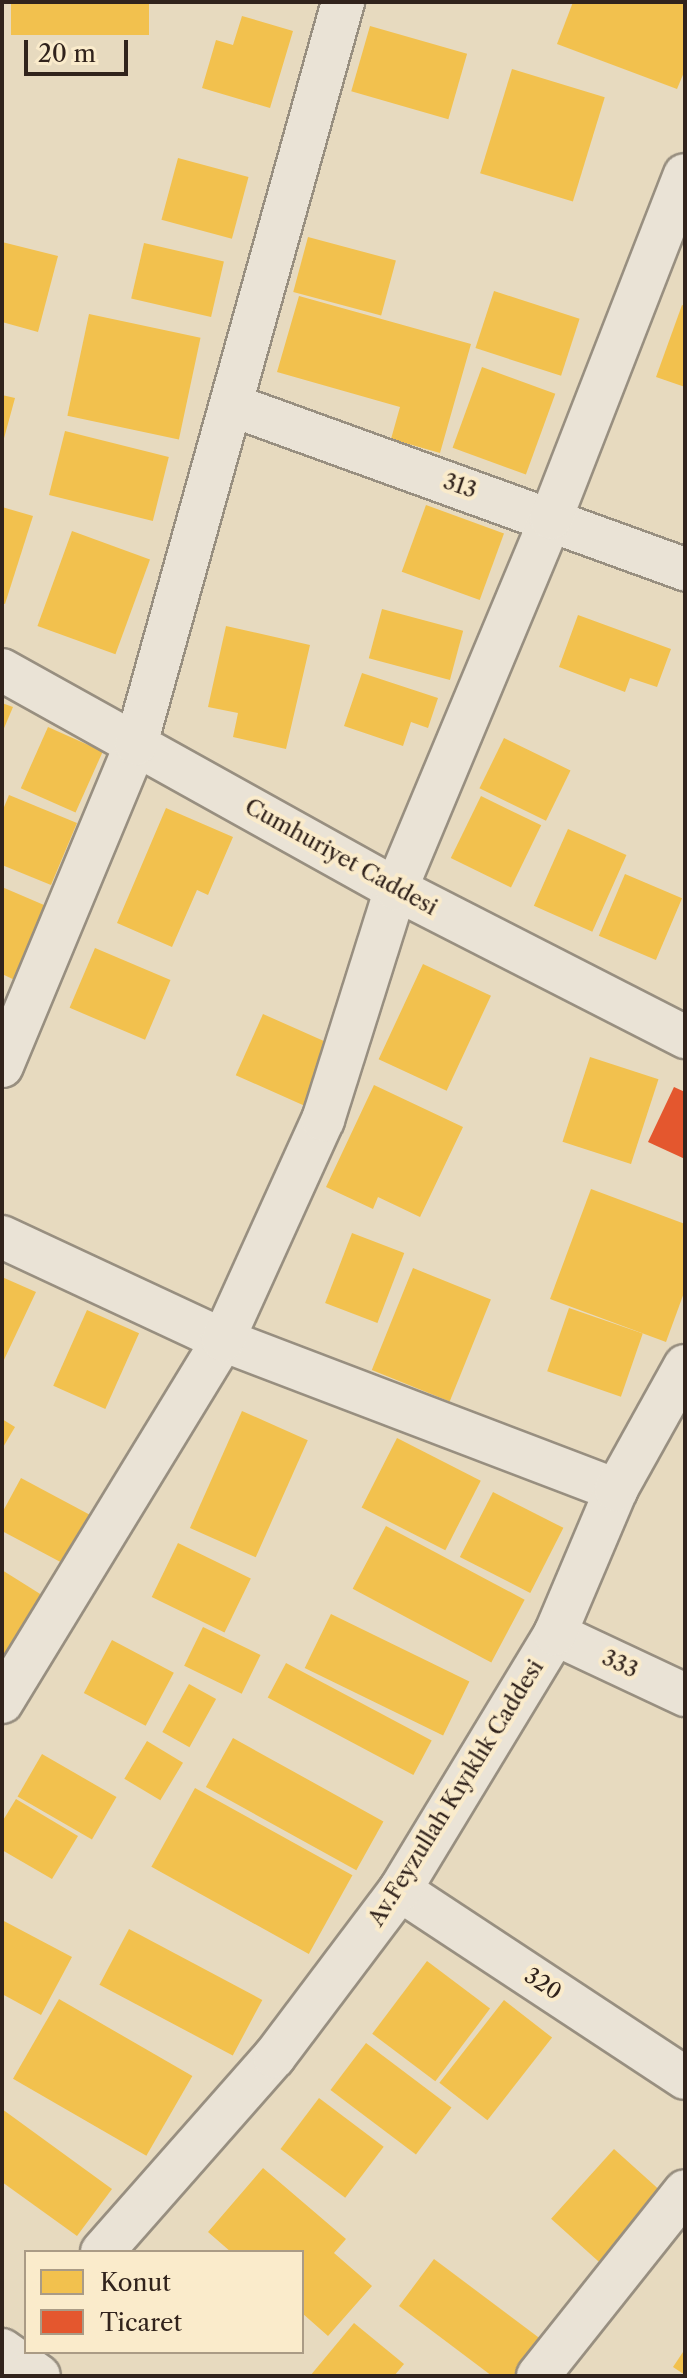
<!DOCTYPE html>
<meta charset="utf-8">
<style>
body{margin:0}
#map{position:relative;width:687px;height:2378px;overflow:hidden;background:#e7dabf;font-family:"Libre Caslon Text",serif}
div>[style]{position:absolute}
.homes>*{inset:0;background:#f2c14e;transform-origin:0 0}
.shops>*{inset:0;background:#e4572e}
.roads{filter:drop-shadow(2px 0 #988f80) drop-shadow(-2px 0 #988f80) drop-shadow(0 2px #988f80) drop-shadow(0 -2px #988f80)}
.minor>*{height:42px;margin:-21px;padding:0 21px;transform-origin:21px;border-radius:21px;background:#eae3d6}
span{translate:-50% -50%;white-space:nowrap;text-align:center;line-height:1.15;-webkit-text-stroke:8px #faebcb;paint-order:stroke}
.street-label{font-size:22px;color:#31231c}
.frame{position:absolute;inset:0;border:4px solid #31231c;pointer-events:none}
.legend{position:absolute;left:24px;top:2250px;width:280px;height:104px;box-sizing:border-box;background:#faebcb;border:2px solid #aa9b85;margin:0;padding:10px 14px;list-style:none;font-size:24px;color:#31231c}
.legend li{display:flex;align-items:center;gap:16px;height:40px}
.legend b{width:40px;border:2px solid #aa9b85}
.scale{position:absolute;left:24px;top:40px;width:104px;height:36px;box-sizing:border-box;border:4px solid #31231c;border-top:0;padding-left:10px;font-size:24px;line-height:28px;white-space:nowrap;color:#31231c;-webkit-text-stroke:6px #faebcb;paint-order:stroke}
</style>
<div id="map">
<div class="homes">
<div style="left:11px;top:2px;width:138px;height:33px"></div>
<div style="clip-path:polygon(573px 2px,685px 2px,685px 70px,677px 89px,557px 44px)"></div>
<div style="clip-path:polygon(242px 16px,293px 31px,270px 108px,202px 88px,216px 40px,233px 45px)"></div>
<div style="left:370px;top:26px;width:101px;height:68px;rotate:16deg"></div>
<div style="left:512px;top:69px;width:97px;height:109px;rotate:17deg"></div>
<div style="left:178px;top:158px;width:73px;height:64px;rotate:15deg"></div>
<div style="left:308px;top:237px;width:91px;height:57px;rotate:15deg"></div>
<div style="clip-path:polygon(2px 242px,58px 256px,38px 332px,2px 322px)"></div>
<div style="left:144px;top:243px;width:82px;height:57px;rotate:13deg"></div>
<div style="left:494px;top:291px;width:90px;height:60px;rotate:18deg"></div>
<div style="clip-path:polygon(299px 296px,471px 344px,440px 453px,391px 439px,400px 407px,277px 372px)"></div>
<div style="clip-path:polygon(682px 305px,685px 306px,685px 387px,656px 377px)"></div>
<div style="left:89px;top:314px;width:114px;height:104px;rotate:12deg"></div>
<div style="left:482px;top:367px;width:78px;height:86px;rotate:20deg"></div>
<div style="clip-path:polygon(2px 395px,15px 398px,3px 442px,2px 442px)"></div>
<div style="left:65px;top:431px;width:107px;height:66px;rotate:14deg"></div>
<div style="left:426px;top:505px;width:83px;height:71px;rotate:20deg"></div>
<div style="clip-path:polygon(2px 507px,33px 516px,5px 604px,2px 603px)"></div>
<div style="left:72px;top:531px;width:83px;height:101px;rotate:20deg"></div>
<div style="left:382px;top:609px;width:84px;height:51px;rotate:15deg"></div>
<div style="clip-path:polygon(578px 615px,671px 649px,657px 687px,630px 678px,625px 692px,559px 667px)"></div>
<div style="clip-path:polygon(226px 626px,310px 645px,286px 749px,233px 737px,238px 713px,208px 707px)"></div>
<div style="clip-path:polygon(362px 673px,438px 698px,428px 728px,411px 722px,403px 746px,344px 726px)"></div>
<div style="clip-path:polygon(2px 703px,13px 707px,2px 733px)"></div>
<div style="left:48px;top:727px;width:60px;height:67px;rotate:24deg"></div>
<div style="left:504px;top:738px;width:74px;height:56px;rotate:26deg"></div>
<div style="clip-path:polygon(9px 795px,77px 823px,51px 885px,2px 865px,2px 812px)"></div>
<div style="left:481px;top:796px;width:67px;height:69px;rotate:26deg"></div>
<div style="clip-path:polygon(166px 808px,233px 837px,208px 895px,197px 890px,172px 947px,117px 923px)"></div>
<div style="left:568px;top:829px;width:64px;height:84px;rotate:24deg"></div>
<div style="left:625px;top:874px;width:62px;height:67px;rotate:23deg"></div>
<div style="clip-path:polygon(2px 887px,51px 908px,19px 982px,2px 974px)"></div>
<div style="left:95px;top:948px;width:82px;height:65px;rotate:23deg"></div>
<div style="left:423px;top:964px;width:75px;height:105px;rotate:25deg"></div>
<div style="left:263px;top:1014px;width:82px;height:67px;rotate:24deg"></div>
<div style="left:590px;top:1057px;width:72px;height:89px;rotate:18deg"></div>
<div style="clip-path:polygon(374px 1085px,463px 1127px,420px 1217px,378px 1197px,373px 1209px,326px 1187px)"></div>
<div style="clip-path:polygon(591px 1189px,685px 1224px,685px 1290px,666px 1342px,550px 1299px)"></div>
<div style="left:352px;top:1233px;width:56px;height:75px;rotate:21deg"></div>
<div style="left:413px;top:1268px;width:84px;height:110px;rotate:22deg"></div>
<div style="clip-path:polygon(2px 1277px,36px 1292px,2px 1364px)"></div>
<div style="left:569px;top:1308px;width:78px;height:67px;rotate:19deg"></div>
<div style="left:87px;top:1310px;width:57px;height:83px;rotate:24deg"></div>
<div style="left:242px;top:1411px;width:72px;height:128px;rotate:24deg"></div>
<div style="clip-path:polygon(2px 1419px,15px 1427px,2px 1449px)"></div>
<div style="left:397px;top:1438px;width:94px;height:78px;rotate:27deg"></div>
<div style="clip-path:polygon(21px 1478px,94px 1517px,68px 1566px,2px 1531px,2px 1513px)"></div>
<div style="left:493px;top:1492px;width:79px;height:73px;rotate:27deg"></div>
<div style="left:386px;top:1526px;width:157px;height:71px;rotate:28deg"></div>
<div style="left:178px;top:1543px;width:81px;height:60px;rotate:26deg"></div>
<div style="clip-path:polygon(2px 1570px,45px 1597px,2px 1664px)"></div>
<div style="left:331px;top:1614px;width:154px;height:60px;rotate:26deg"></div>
<div style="left:203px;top:1627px;width:64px;height:43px;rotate:26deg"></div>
<div style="left:112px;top:1640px;width:70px;height:60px;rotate:28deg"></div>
<div style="left:286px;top:1663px;width:165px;height:39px;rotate:28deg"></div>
<div style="left:189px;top:1684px;width:31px;height:55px;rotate:29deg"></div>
<div style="left:233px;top:1738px;width:172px;height:56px;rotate:29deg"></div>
<div style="left:147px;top:1741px;width:42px;height:44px;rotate:31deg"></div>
<div style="left:42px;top:1754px;width:86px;height:49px;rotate:30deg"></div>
<div style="left:195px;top:1788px;width:180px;height:90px;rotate:29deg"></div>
<div style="clip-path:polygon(16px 1799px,78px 1836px,52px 1879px,2px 1850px,2px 1822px)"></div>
<div style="clip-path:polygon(2px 1920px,72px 1957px,41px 2015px,2px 1994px)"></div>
<div style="left:129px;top:1929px;width:151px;height:63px;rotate:28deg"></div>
<div style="left:427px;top:1961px;width:79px;height:91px;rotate:37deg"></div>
<div style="left:59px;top:1999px;width:154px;height:92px;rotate:30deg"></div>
<div style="left:504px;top:2000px;width:61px;height:105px;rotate:38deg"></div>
<div style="left:366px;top:2043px;width:107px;height:59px;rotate:37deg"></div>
<div style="left:319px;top:2098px;width:81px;height:64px;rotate:37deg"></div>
<div style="clip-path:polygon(2px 2109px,112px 2189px,77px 2236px,2px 2182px)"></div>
<div style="left:614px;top:2149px;width:71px;height:94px;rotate:42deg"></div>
<div style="clip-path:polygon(263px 2168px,346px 2239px,334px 2253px,372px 2286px,328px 2336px,302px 2313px,302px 2252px,231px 2252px,208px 2232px)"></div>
<div style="clip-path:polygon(434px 2259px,542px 2340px,515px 2376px,492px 2376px,399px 2306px)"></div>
<div style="clip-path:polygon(354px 2323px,404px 2364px,394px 2376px,310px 2376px)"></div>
<div style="clip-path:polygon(685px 2349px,685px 2375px,673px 2367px)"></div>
</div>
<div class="shops">
<div style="clip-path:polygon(674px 1087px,685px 1092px,685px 1159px,648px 1142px)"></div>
</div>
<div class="roads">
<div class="minor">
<div style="left:234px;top:406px;width:480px;rotate:19.9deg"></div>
<div style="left:2px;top:670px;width:451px;rotate:29.1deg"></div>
<div style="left:396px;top:889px;width:325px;rotate:27.1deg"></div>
<div style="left:2px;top:1066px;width:349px;rotate:-67.4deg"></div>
<div style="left:136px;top:744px;width:770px;rotate:-74.41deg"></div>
<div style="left:2px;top:1237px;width:244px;rotate:25deg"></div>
<div style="left:223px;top:1340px;width:421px;rotate:20.9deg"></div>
<div style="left:555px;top:1634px;width:144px;rotate:25.1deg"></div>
<div style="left:2px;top:1702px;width:424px;rotate:-58.6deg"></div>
<div style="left:223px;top:1340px;width:242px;rotate:-65.6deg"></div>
<div style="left:323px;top:1120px;width:242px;rotate:-72.5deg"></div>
<div style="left:396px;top:889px;width:402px;rotate:-67.3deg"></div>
<div style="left:551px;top:518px;width:368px;rotate:-68.7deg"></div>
<div style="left:400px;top:1890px;width:341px;rotate:33.4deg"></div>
<div style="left:102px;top:2252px;width:260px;rotate:-48.6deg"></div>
<div style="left:274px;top:2057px;width:209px;rotate:-53deg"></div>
<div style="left:400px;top:1890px;width:299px;rotate:-58.8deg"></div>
<div style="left:555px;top:1634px;width:156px;rotate:-67deg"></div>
<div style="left:616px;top:1490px;width:142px;rotate:-60.9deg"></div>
<div style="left:2px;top:2350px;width:45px;rotate:35.1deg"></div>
<div style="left:538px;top:2376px;width:236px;rotate:-51.5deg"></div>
</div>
</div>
<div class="street-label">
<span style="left:460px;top:486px;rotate:19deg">313</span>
<span style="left:341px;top:857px;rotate:29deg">Cumhuriyet Caddesi</span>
<span style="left:620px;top:1664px;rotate:25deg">333</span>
<span style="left:456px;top:1793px;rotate:-58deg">Av.Feyzullah Kıyıklık Caddesi</span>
<span style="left:543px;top:1984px;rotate:33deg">320</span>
</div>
<div class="frame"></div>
<ul class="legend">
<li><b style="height:22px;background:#f2c14e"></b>Konut</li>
<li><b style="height:22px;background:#e4572e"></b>Ticaret</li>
</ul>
<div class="scale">20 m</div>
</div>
